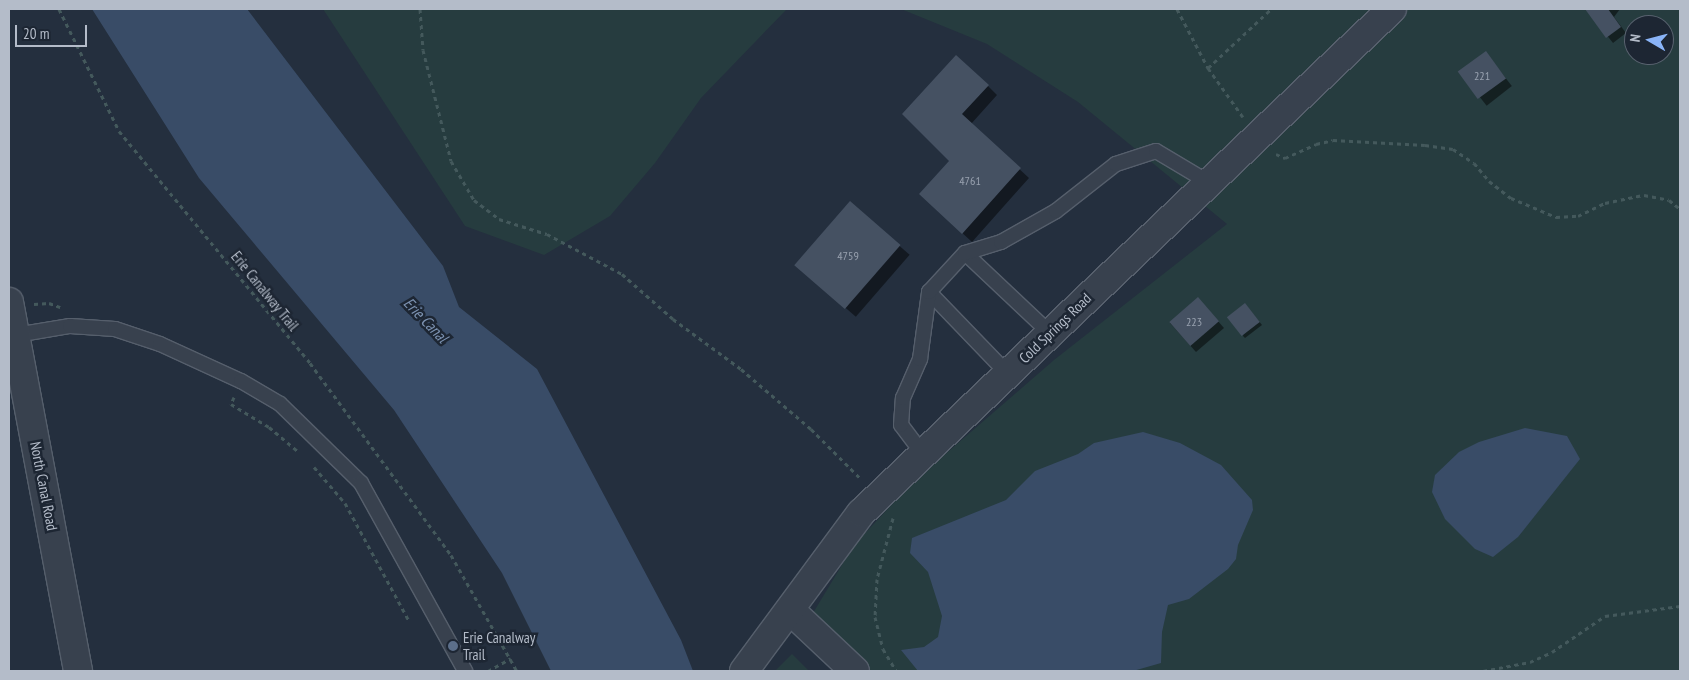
<!DOCTYPE html>
<style>
body{margin:0}
#map{position:relative;width:1689px;height:680px;overflow:hidden;background:#242f3e;font-family:"PT Sans Narrow",sans-serif}
div>[style]{position:absolute}
.green>*{inset:0;background:#263c3f}
.water>*{inset:0;background:#394c67}
.shadow>*{inset:0;background:#0007;transform-origin:0 0}
.building>*{inset:0;background:#455162;transform-origin:0 0}
.path>*{height:3px;margin-top:-1.5px;transform-origin:0;background:repeating-linear-gradient(90deg,#44595c 0 4px,transparent 0 8px)}
.roads{filter:drop-shadow(1px 0 #565f6c) drop-shadow(-1px 0 #565f6c) drop-shadow(0 1px #565f6c) drop-shadow(0 -1px #565f6c)}
.service>*{height:14px;margin:-7px;padding:0 7px;transform-origin:7px;border-radius:7px;background:#38414e}
.tertiary>*{height:28px;margin:-14px;padding:0 14px;transform-origin:14px;border-radius:14px;background:#38414e}
.dots>*{width:14px;height:14px;translate:-50% -50%;box-sizing:border-box;border:2px solid #1d2633;border-radius:50%}
span{translate:-50% -50%;white-space:nowrap;text-align:center;line-height:1.15;-webkit-text-stroke:5px #1d2633;paint-order:stroke}
.number-label{font-size:12px;color:#98a1af}
.number-label span{-webkit-text-stroke-width:0}
.street-label{font-size:15px;color:#b4bcc9}
.poi-label{font-size:15px;color:#b4bcc9}
.left{translate:0 -50%;text-align:left}
.water-label{font-size:16px;color:#7c92b1;font-style:italic}
.frame{position:absolute;inset:0;border:10px solid #b4bcc9;pointer-events:none}
.north{position:absolute;left:1624px;top:15px;width:50px;height:50px;box-sizing:border-box;background:#1d2633;border:1px solid #59626f;border-radius:50%;rotate:278deg;font-size:14px;font-weight:700;line-height:20px;text-align:center;color:#b4bcc9}
.north::after{content:'';display:block;margin:auto;width:18px;height:22px;background:#8ab4f8;clip-path:polygon(50% 0,100% 100%,50% 72%,0 100%)}
.scale{position:absolute;left:15px;top:25px;width:72px;height:22px;box-sizing:border-box;border:2px solid #b4bcc9;border-top:0;padding-left:6px;font-size:15px;line-height:18px;white-space:nowrap;color:#b4bcc9;-webkit-text-stroke:4px #1d2633;paint-order:stroke}
</style>
<div id="map">
<div class="green">
<div style="clip-path:polygon(323px 9px,787px 9px,701px 98px,655px 163px,610px 216px,544px 255px,465px 226px)"></div>
<div style="clip-path:polygon(evenodd,901px 9px,1680px 9px,1680px 671px,865px 671px,813px 613px,854px 545px,913px 482px,1054px 360px,1227px 224px,1078px 102px,987px 44px,901px 9px,1634px 25px,1664px 25px,1664px 55px,1634px 55px,1634px 25px)"></div>
<div style="clip-path:polygon(792px 654px,809px 671px,775px 671px)"></div>
</div>
<div class="water">
<div style="clip-path:polygon(92px 9px,247px 9px,443px 266px,459px 307px,537px 369px,681px 640px,693px 671px,551px 671px,502px 573px,394px 410px,199px 178px)"></div>
<div style="clip-path:polygon(1525px 428px,1567px 436px,1580px 459px,1518px 537px,1493px 557px,1475px 549px,1445px 519px,1432px 492px,1435px 475px,1459px 452px,1479px 442px)"></div>
<div style="clip-path:polygon(1143px 432px,1180px 443px,1221px 465px,1252px 500px,1253px 510px,1238px 545px,1236px 559px,1228px 569px,1189px 599px,1168px 605px,1162px 632px,1161px 663px,1133px 671px,918px 671px,901px 650px,924px 647px,938px 637px,942px 616px,928px 572px,910px 553px,912px 538px,1006px 500px,1035px 471px,1078px 454px,1094px 443px)"></div>
</div>
<div class="shadow">
<div style="clip-path:polygon(1586px 9px,1620px 9px,1614px 17px,1626px 33px,1613px 43px)"></div>
<div style="left:1486px;top:53px;width:42px;height:32px;rotate:52deg"></div>
<div style="clip-path:polygon(988px 86px,997px 95px,971px 124px,1029px 178px,972px 242px,930px 203px,951px 161px,904px 114px)"></div>
<div style="left:850px;top:203px;width:79px;height:82px;rotate:41deg"></div>
<div style="clip-path:polygon(1204px 305px,1224px 328px,1196px 352px,1170px 323px)"></div>
<div style="clip-path:polygon(1248px 308px,1262px 325px,1245px 338px,1243px 336px)"></div>
</div>
<div class="building">
<div style="clip-path:polygon(1585px 9px,1608px 9px,1621px 27px,1606px 38px)"></div>
<div style="left:1486px;top:51px;width:34px;height:35px;rotate:54deg"></div>
<div style="clip-path:polygon(956px 55px,989px 85px,962px 114px,1021px 168px,962px 234px,919px 194px,949px 161px,902px 114px)"></div>
<div style="left:850px;top:201px;width:67px;height:85px;rotate:41deg"></div>
<div style="left:1198px;top:297px;width:32px;height:38px;rotate:49deg"></div>
<div style="left:1245px;top:303px;width:24px;height:23px;rotate:52deg"></div>
</div>
<div class="path">
<div style="left:59px;top:9px;width:136px;rotate:63.8deg"></div>
<div style="left:119px;top:131px;width:301px;rotate:50.5deg"></div>
<div style="left:310px;top:363px;width:238px;rotate:53.7deg"></div>
<div style="left:451px;top:555px;width:133px;rotate:60.4deg"></div>
<div style="left:420px;top:9px;width:41px;rotate:85.8deg"></div>
<div style="left:423px;top:50px;width:114px;rotate:75.8deg"></div>
<div style="left:451px;top:161px;width:45px;rotate:59.5deg"></div>
<div style="left:474px;top:200px;width:31px;rotate:37deg"></div>
<div style="left:499px;top:219px;width:50px;rotate:17.4deg"></div>
<div style="left:547px;top:234px;width:85px;rotate:28.1deg"></div>
<div style="left:622px;top:274px;width:68px;rotate:41.4deg"></div>
<div style="left:673px;top:319px;width:84px;rotate:36.3deg"></div>
<div style="left:741px;top:369px;width:92px;rotate:40.6deg"></div>
<div style="left:811px;top:429px;width:69px;rotate:45deg"></div>
<div style="left:1177px;top:9px;width:67px;rotate:62.3deg"></div>
<div style="left:1208px;top:68px;width:60px;rotate:54.5deg"></div>
<div style="left:1208px;top:68px;width:86px;rotate:-43.1deg"></div>
<div style="left:1276px;top:154px;width:10px;rotate:24deg"></div>
<div style="left:1285px;top:158px;width:34px;rotate:-24deg"></div>
<div style="left:1316px;top:144px;width:17px;rotate:-13deg"></div>
<div style="left:1333px;top:140px;width:92px;rotate:3.1deg"></div>
<div style="left:1425px;top:145px;width:28px;rotate:8deg"></div>
<div style="left:1453px;top:149px;width:25px;rotate:34deg"></div>
<div style="left:1474px;top:163px;width:23px;rotate:50deg"></div>
<div style="left:1489px;top:181px;width:28px;rotate:38deg"></div>
<div style="left:1511px;top:198px;width:49px;rotate:22.9deg"></div>
<div style="left:1556px;top:217px;width:22px;rotate:-3deg"></div>
<div style="left:1578px;top:216px;width:30px;rotate:-26deg"></div>
<div style="left:1605px;top:203px;width:40px;rotate:-12deg"></div>
<div style="left:1644px;top:195px;width:25px;rotate:11deg"></div>
<div style="left:1669px;top:200px;width:14px;rotate:39deg"></div>
<div style="left:34px;top:304px;width:15px;rotate:-4deg"></div>
<div style="left:49px;top:303px;width:12px;rotate:20deg"></div>
<div style="left:234px;top:397px;width:8px;rotate:113deg"></div>
<div style="left:231px;top:404px;width:44px;rotate:31.2deg"></div>
<div style="left:269px;top:427px;width:39px;rotate:40deg"></div>
<div style="left:314px;top:467px;width:48px;rotate:49.3deg"></div>
<div style="left:345px;top:503px;width:134px;rotate:61.5deg"></div>
<div style="left:893px;top:518px;width:63px;rotate:104.7deg"></div>
<div style="left:877px;top:579px;width:38px;rotate:93deg"></div>
<div style="left:875px;top:617px;width:33px;rotate:76deg"></div>
<div style="left:883px;top:649px;width:26px;rotate:59deg"></div>
<div style="left:488px;top:671px;width:26px;rotate:-29deg"></div>
<div style="left:1483px;top:671px;width:48px;rotate:-10.8deg"></div>
<div style="left:1530px;top:662px;width:24px;rotate:-24deg"></div>
<div style="left:1552px;top:652px;width:64px;rotate:-34.2deg"></div>
<div style="left:1605px;top:616px;width:76px;rotate:-7.6deg"></div>
</div>
<div class="roads">
<div class="service">
<div style="left:965px;top:253px;width:117px;rotate:43.3deg"></div>
<div style="left:929px;top:292px;width:112px;rotate:46.1deg"></div>
<div style="left:16px;top:335px;width:55px;rotate:-9.5deg"></div>
<div style="left:70px;top:326px;width:45px;rotate:3.8deg"></div>
<div style="left:115px;top:329px;width:47px;rotate:18.4deg"></div>
<div style="left:160px;top:344px;width:89px;rotate:24.6deg"></div>
<div style="left:241px;top:381px;width:45px;rotate:30.5deg"></div>
<div style="left:280px;top:404px;width:113px;rotate:44.3deg"></div>
<div style="left:361px;top:483px;width:215px;rotate:61deg"></div>
<div style="left:923px;top:454px;width:36px;rotate:-127deg"></div>
<div style="left:901px;top:425px;width:27px;rotate:-86deg"></div>
<div style="left:903px;top:398px;width:43px;rotate:-66.4deg"></div>
<div style="left:920px;top:359px;width:68px;rotate:-82.3deg"></div>
<div style="left:929px;top:292px;width:53px;rotate:-47.3deg"></div>
<div style="left:965px;top:253px;width:38px;rotate:-17deg"></div>
<div style="left:1001px;top:242px;width:63px;rotate:-29.4deg"></div>
<div style="left:1056px;top:211px;width:76px;rotate:-38.1deg"></div>
<div style="left:1116px;top:164px;width:42px;rotate:-18deg"></div>
<div style="left:1156px;top:151px;width:61px;rotate:30.8deg"></div>
</div>
<div class="tertiary">
<div style="left:9px;top:302px;width:375px;rotate:79.4deg"></div>
<div style="left:790px;top:610px;width:89px;rotate:43.2deg"></div>
<div style="left:744px;top:671px;width:197px;rotate:-53.5deg"></div>
<div style="left:861px;top:513px;width:732px;rotate:-43.51deg"></div>
</div>
</div>
<div class="dots">
<div style="left:453px;top:646px;background:#5c6f8a"></div>
</div>
<div class="number-label">
<span style="left:1482px;top:76px">221</span>
<span style="left:970px;top:181px">4761</span>
<span style="left:848px;top:256px">4759</span>
<span style="left:1194px;top:322px">223</span>
</div>
<div class="street-label">
<span style="left:265px;top:291px;rotate:51deg">Erie Canalway Trail</span>
<span style="left:1055px;top:328px;rotate:-44deg">Cold Springs Road</span>
<span style="left:44px;top:486px;rotate:79deg">North Canal Road</span>
</div>
<div class="poi-label">
<span class="left" style="left:463px;top:646px">Erie Canalway<br>Trail</span>
</div>
<div class="water-label">
<span style="left:426px;top:320px;rotate:46deg">Erie Canal</span>
</div>
<div class="frame"></div>
<div class="north">N</div>
<div class="scale">20 m</div>
</div>
